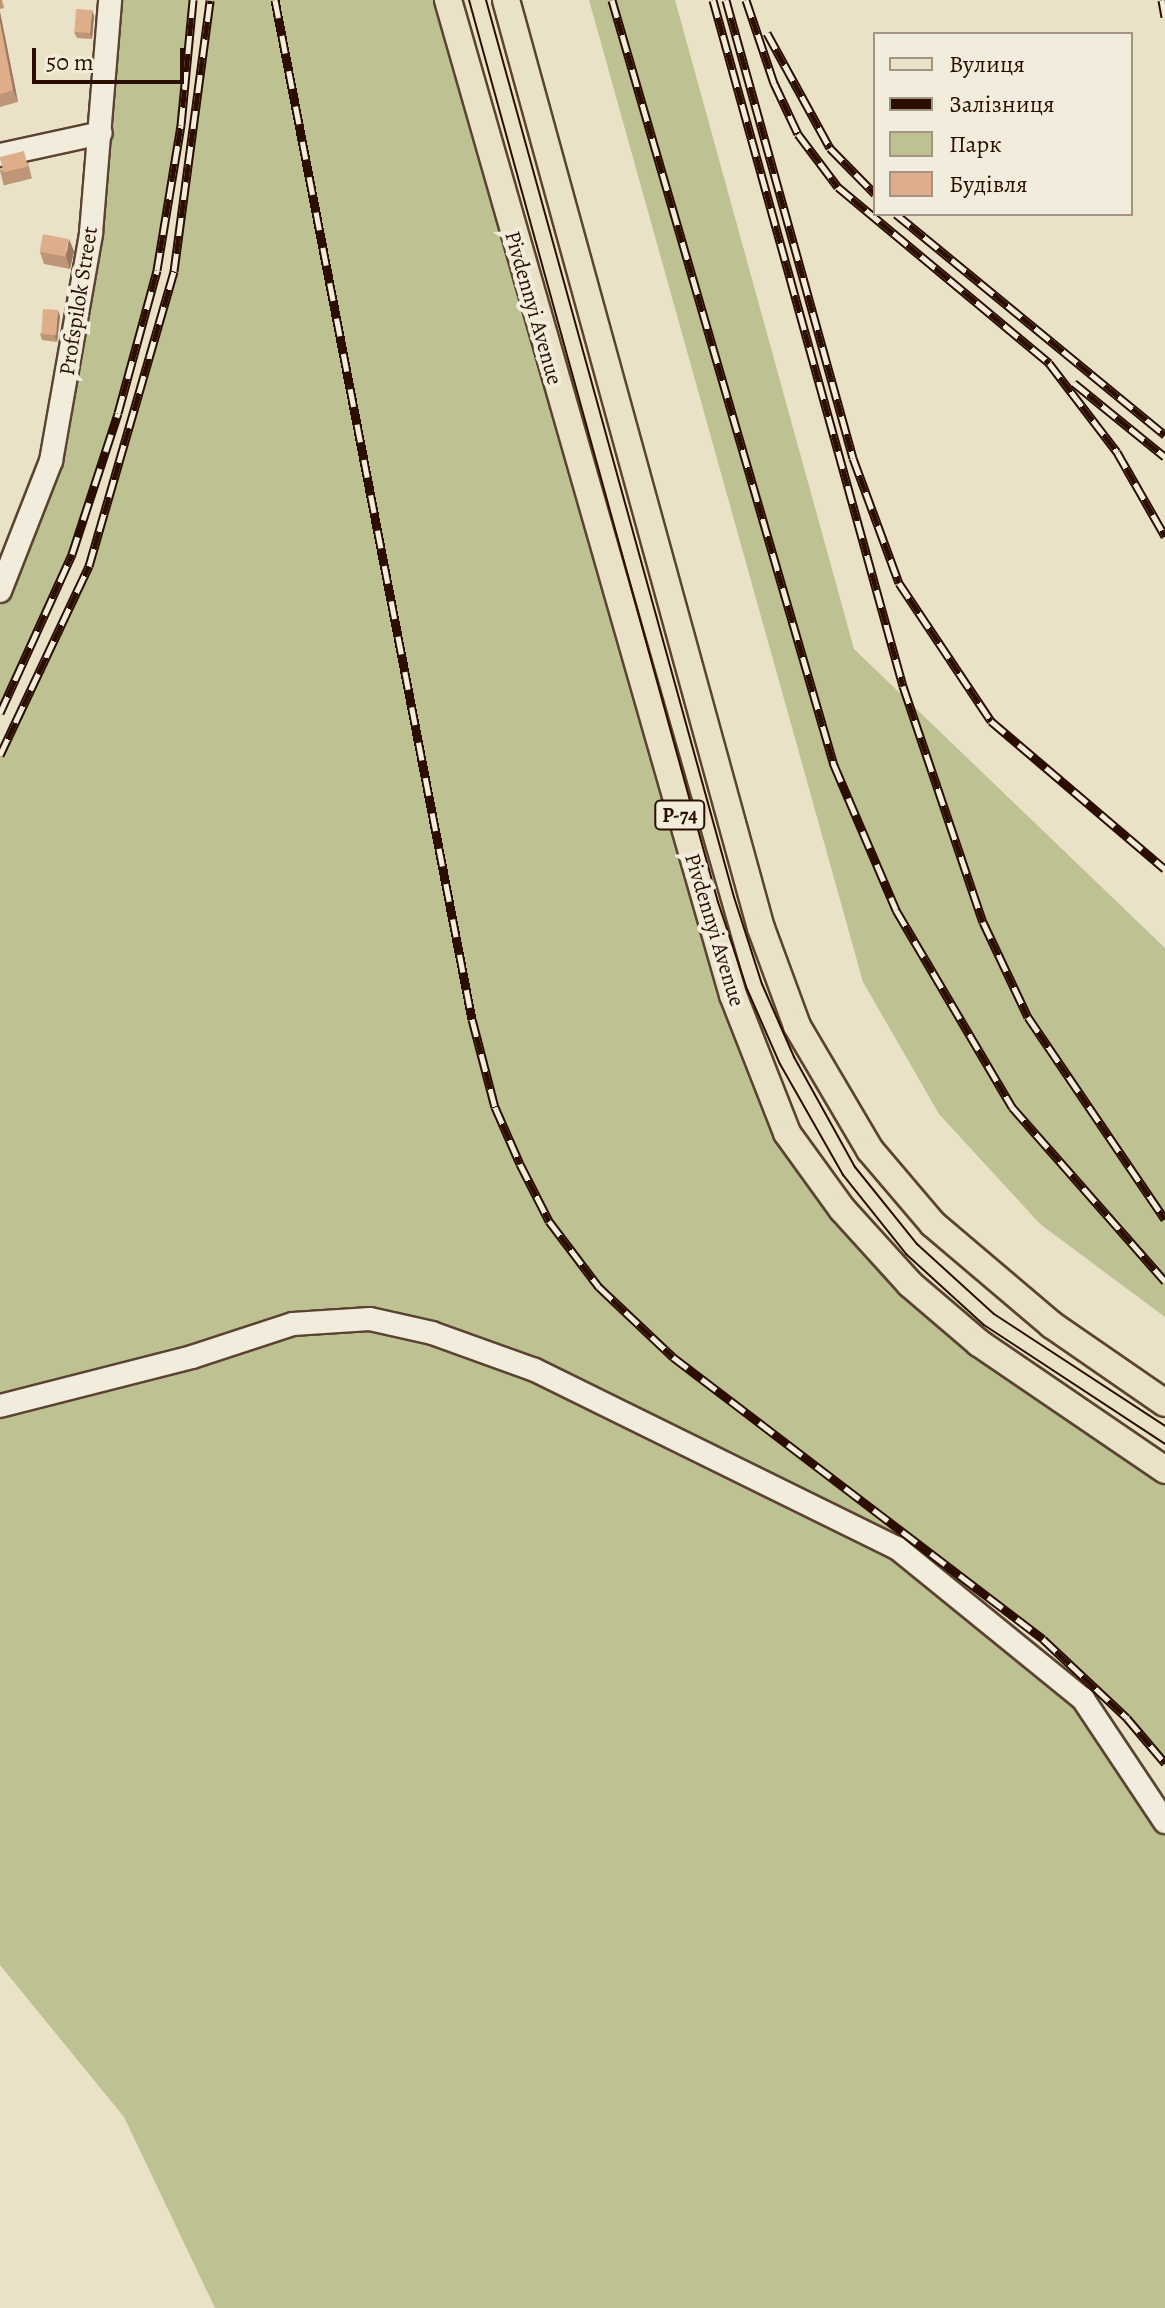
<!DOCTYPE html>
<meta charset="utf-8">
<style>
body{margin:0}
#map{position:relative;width:1165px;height:2308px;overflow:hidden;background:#e9e2c7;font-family:Alegreya,serif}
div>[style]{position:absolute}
.green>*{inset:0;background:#bec191}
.roads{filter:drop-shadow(2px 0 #5b4332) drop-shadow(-2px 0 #5b4332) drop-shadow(0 2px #5b4332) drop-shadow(0 -2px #5b4332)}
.minor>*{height:22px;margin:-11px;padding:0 11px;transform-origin:11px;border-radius:11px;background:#f1ecdb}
.major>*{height:26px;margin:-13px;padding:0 13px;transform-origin:13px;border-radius:13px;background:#e9e2c7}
.tram>*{height:2px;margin:-1px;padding:0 1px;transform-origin:1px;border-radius:1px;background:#2c0e00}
.rail>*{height:9px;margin-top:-4.5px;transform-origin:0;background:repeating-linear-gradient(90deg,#f1ecdb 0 18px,#2c0e00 0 36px);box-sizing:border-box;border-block:2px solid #2c0e00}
.wall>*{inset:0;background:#bf9577;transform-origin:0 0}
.shaded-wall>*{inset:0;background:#9b7961}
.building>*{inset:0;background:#dead8a;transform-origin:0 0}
span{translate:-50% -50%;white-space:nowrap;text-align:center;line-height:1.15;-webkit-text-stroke:8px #f1ecdb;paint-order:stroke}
.shield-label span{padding:2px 6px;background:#f1ecdb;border:2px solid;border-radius:6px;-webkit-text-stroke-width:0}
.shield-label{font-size:20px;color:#2c0e00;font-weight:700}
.street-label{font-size:22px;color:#2c0e00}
.legend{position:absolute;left:873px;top:32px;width:260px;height:184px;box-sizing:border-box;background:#f1ecdb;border:2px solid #a29383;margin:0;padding:10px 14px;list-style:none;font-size:24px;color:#2c0e00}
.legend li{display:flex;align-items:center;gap:16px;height:40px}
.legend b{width:40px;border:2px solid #a29383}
.scale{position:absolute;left:32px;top:48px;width:152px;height:36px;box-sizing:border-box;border:4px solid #2c0e00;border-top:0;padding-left:10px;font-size:24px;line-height:28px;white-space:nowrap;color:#2c0e00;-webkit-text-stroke:6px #f1ecdb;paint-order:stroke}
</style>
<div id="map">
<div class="green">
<div style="clip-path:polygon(110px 0,193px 0,181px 125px,157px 270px,118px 413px,72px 554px,0 713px,0 591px,51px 461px)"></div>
<div style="clip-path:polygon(210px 0,448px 0,758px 1066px,879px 1252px,1165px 1470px,1165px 1763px,1127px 1718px,1043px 1639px,906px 1536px,897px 1547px,1083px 1699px,1165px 1822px,1165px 2308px,215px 2308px,124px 2117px,0 1965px,0 755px,89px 566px,174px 271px)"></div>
<div style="clip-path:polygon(589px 0,675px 0,854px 649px,1165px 948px,1165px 1317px,1040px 1224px,939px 1114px,863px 982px)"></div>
</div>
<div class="roads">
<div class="minor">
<div style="left:0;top:155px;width:103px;rotate:-12.3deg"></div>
<div style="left:0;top:591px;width:140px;rotate:-68.6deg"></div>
<div style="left:51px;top:461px;width:231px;rotate:-80deg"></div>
<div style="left:91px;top:233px;width:234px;rotate:-85.3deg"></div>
<div style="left:0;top:1406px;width:198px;rotate:-14.3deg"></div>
<div style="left:192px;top:1357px;width:106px;rotate:-18.1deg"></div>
<div style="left:293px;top:1324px;width:77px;rotate:-3.7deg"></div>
<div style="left:370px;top:1319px;width:64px;rotate:12.7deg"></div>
<div style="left:432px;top:1333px;width:109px;rotate:19.8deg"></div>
<div style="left:535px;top:1370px;width:403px;rotate:26.2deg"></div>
<div style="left:897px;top:1548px;width:240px;rotate:39.1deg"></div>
<div style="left:1083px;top:1699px;width:148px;rotate:56.3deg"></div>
</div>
<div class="major">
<div style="left:448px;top:0;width:1035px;rotate:74.02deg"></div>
<div style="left:733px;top:995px;width:148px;rotate:68.6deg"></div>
<div style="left:787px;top:1133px;width:94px;rotate:54.1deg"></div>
<div style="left:842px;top:1209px;width:101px;rotate:47.8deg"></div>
<div style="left:910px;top:1284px;width:91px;rotate:40.5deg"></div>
<div style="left:979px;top:1343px;width:225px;rotate:34.3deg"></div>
<div style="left:506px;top:0;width:962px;rotate:74.64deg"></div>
<div style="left:761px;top:928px;width:104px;rotate:69.8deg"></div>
<div style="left:797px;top:1026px;width:144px;rotate:59.5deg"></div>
<div style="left:870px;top:1150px;width:97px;rotate:49.6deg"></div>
<div style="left:933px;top:1224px;width:156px;rotate:40.3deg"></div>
<div style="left:1052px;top:1325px;width:137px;rotate:34.6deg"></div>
</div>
</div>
<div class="tram">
<div style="left:469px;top:0;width:936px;rotate:74.57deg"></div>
<div style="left:718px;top:902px;width:92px;rotate:71.6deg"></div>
<div style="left:747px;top:989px;width:82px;rotate:66.3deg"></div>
<div style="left:780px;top:1064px;width:128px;rotate:60.4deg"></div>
<div style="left:843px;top:1175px;width:101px;rotate:51.4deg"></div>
<div style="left:906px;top:1254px;width:105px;rotate:42.3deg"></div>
<div style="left:984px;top:1325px;width:217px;rotate:33.3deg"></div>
<div style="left:486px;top:0;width:931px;rotate:74.55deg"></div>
<div style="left:734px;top:897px;width:91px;rotate:72.2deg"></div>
<div style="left:762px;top:984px;width:80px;rotate:66.3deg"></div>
<div style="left:794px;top:1057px;width:126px;rotate:61deg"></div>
<div style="left:855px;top:1167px;width:99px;rotate:51.2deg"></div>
<div style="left:917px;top:1244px;width:104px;rotate:42.3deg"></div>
<div style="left:994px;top:1314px;width:204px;rotate:33.2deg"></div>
</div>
<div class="rail">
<div style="left:275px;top:0;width:1038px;rotate:79.06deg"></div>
<div style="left:472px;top:1019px;width:91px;rotate:75.4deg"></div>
<div style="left:495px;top:1107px;width:62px;rotate:66.3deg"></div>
<div style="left:520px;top:1164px;width:64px;rotate:63deg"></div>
<div style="left:549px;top:1221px;width:83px;rotate:52.9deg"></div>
<div style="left:599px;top:1287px;width:102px;rotate:43.4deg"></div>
<div style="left:673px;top:1357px;width:465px;rotate:37.3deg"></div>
<div style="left:1043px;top:1639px;width:115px;rotate:43.2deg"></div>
<div style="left:1127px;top:1718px;width:59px;rotate:49.8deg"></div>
<div style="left:612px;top:0;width:797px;rotate:73.82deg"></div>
<div style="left:834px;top:765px;width:158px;rotate:66.8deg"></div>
<div style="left:896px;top:910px;width:229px;rotate:59.5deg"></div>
<div style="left:1012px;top:1107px;width:232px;rotate:48.7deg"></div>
<div style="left:713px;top:0;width:712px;rotate:74.52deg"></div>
<div style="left:903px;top:686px;width:249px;rotate:71.3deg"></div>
<div style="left:983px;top:922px;width:105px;rotate:64.7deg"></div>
<div style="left:1028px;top:1017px;width:244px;rotate:55.9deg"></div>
<div style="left:726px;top:0;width:475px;rotate:74.5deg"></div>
<div style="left:853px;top:458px;width:133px;rotate:69.8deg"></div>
<div style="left:899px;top:583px;width:166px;rotate:56.3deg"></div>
<div style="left:991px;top:721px;width:228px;rotate:40.4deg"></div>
<div style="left:746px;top:0;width:88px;rotate:71.4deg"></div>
<div style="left:774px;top:83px;width:56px;rotate:64.8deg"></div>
<div style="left:798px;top:134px;width:66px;rotate:53deg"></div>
<div style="left:838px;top:187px;width:275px;rotate:39.8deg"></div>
<div style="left:1049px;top:363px;width:112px;rotate:52.6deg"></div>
<div style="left:1117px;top:452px;width:97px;rotate:60.3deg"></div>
<div style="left:1162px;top:0;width:17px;rotate:80deg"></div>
<div style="left:767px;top:33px;width:131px;rotate:61.3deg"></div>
<div style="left:830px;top:148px;width:64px;rotate:45.6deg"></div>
<div style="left:896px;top:214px;width:348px;rotate:39.4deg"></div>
<div style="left:1074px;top:383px;width:117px;rotate:39.1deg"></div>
<div style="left:0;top:713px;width:175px;rotate:-65.6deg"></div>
<div style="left:72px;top:554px;width:148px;rotate:-71.9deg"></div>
<div style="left:118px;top:413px;width:148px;rotate:-74.7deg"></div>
<div style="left:157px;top:270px;width:147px;rotate:-80.6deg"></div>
<div style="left:181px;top:125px;width:126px;rotate:-84.5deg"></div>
<div style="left:0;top:755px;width:209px;rotate:-64.8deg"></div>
<div style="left:89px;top:566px;width:307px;rotate:-73.9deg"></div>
<div style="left:174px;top:271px;width:273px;rotate:-82.4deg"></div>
</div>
<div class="wall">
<div style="clip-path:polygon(0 0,2px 0,4px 8px,0 9px)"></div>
<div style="clip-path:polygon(0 12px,18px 102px,0 107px)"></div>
<div style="clip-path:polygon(94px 16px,92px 39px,77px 38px,74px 32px)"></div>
<div style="left:28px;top:163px;width:16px;height:29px;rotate:76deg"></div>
<div style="clip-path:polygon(74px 251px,70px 269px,44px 264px,40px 252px)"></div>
<div style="clip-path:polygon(60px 316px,57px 342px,42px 340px,40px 334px)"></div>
</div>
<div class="shaded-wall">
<div style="clip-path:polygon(92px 10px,94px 16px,92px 39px,90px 33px)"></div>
<div style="clip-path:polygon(0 12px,18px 102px,13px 90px,0 22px)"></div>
<div style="clip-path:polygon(69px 239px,74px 251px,70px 269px,66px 257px)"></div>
<div style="clip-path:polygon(58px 310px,60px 316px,57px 342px,55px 336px)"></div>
</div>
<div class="building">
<div style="left:76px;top:9px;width:16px;height:23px;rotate:4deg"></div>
<div style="clip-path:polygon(0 22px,13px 90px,0 94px)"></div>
<div style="left:24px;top:151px;width:16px;height:25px;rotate:76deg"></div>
<div style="left:43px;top:234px;width:26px;height:18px;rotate:11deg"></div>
<div style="left:43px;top:309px;width:15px;height:25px;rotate:4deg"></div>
</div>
<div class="shield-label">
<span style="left:680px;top:815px">Р-74</span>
</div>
<div class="street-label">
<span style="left:79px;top:301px;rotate:-81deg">Profspilok Street</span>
<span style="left:533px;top:308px;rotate:74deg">Pivdennyi Avenue</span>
<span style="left:714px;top:930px;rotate:73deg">Pivdennyi Avenue</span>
</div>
<ul class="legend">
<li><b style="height:10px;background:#e9e2c7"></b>Вулиця</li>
<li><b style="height:10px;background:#2c0e00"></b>Залізниця</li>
<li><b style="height:22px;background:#bec191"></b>Парк</li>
<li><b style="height:22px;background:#dead8a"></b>Будівля</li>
</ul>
<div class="scale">50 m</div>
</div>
